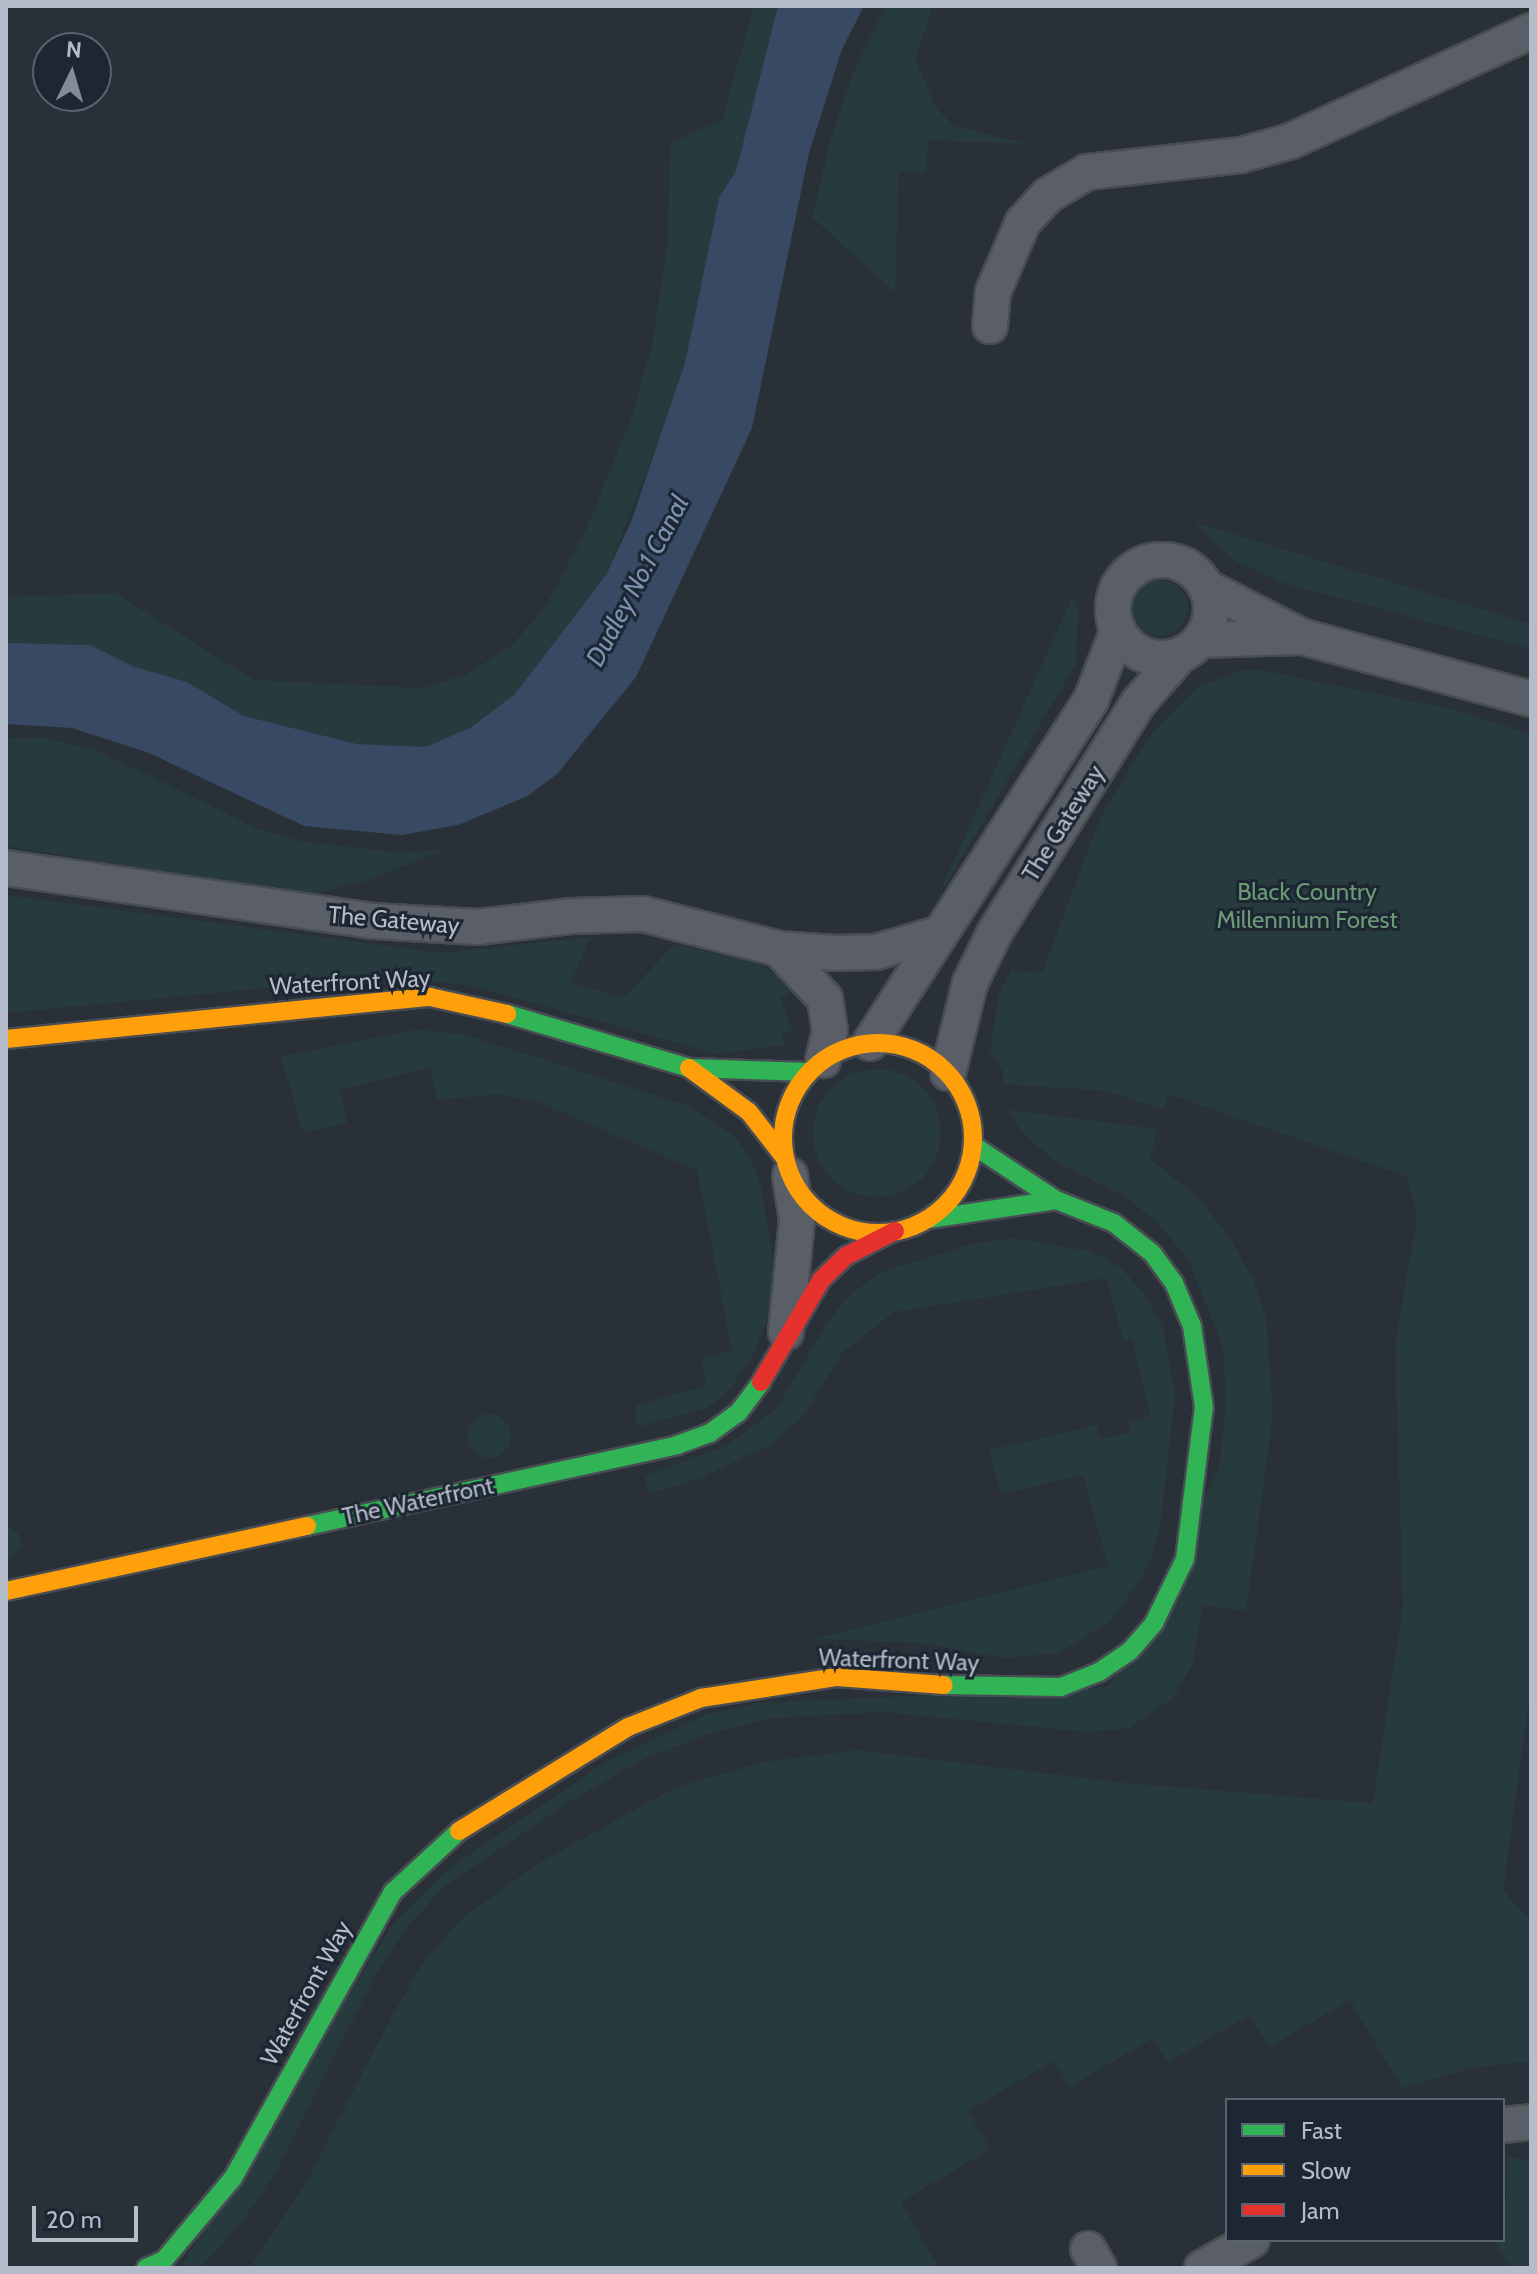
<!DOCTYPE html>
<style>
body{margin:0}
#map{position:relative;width:1537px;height:2274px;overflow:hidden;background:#2a3038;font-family:Cabin,sans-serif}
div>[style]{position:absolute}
.green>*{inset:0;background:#273a3e}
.round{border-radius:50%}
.water>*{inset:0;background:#384963}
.roads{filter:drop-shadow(2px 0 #484c53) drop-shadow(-2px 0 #484c53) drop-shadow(0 2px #484c53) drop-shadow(0 -2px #484c53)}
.street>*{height:34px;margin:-17px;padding:0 17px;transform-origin:17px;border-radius:17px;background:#5a5e66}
.street>.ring{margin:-17px;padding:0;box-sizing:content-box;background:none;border:34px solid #5a5e66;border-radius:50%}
.fast>*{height:18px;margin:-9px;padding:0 9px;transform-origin:9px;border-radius:9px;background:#30b455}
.slow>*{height:18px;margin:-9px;padding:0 9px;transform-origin:9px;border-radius:9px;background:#ff9f0a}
.slow>.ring{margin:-9px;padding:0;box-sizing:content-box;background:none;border:18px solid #ff9f0a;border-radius:50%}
.jam>*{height:18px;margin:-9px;padding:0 9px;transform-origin:9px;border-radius:9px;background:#e5322d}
span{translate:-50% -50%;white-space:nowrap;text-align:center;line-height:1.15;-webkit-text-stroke:6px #1d2633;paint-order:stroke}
.street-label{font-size:24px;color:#b4bcc9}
.park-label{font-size:24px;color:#6b9a76}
.water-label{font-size:26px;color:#7c92b1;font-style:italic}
.frame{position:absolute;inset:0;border:8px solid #b4bcc9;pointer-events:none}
.legend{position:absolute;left:1225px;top:2098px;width:280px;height:144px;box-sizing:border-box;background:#1d2633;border:2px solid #59626f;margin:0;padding:10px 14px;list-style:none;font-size:24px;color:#b4bcc9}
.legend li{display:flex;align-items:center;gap:16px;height:40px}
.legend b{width:40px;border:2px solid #59626f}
.north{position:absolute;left:32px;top:32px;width:80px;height:80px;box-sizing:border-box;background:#1d2633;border:2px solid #59626f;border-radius:50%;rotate:5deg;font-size:22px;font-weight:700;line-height:32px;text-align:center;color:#b4bcc9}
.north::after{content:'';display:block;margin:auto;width:28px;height:36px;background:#848b96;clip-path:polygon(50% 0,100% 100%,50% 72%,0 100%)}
.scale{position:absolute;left:32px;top:2206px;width:106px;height:36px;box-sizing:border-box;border:4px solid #b4bcc9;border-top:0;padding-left:10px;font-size:24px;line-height:28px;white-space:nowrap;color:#b4bcc9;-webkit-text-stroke:6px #1d2633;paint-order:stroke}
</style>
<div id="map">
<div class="green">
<div style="clip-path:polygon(754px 6px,778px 6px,736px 171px,719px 198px,685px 363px,664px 427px,606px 575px,515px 694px,470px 728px,425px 747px,357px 744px,244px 716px,187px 682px,135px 667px,90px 645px,6px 644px,6px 597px,115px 593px,254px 680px,424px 688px,467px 674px,510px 647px,544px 609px,586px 530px,632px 416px,652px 345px,668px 239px,670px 143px,722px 120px)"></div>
<div style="clip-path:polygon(886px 6px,933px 6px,915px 59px,936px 108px,954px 126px,1026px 144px,928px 140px,926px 172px,899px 171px,895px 292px,812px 217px,831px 138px,856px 66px)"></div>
<div style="clip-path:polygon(1193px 522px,1531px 624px,1531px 649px,1283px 583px,1235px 561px)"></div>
<div class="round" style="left:1132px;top:580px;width:56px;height:56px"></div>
<div style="clip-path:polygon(1072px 598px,1078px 604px,1076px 664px,935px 903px)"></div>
<div style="clip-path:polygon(1261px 670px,1450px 709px,1531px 734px,1531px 1686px,1503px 1890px,1531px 1922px,1531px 2061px,1472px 2068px,1402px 2088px,1350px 2000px,1269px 2047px,1250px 2015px,1168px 2062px,1153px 2038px,1070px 2087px,1054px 2061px,968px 2111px,990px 2149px,901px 2202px,939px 2268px,250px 2268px,308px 2179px,391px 2018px,423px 1963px,461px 1919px,536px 1865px,674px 1788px,763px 1762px,858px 1750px,1125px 1783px,1373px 1803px,1403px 1605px,1395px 1345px,1417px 1219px,1408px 1177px,1168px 1094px,1163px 1109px,1107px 1091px,1003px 1084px,1003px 1072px,990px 1051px,999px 995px,1011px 970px,1042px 973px,1100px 819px,1151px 734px,1196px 688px,1240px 671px)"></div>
<div style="clip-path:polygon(41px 737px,97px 750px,256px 828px,299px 841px,401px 853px,446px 849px,369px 880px,305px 896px,6px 846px,6px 739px)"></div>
<div style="clip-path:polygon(6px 895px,441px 953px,591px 937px,571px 982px,623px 998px,675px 944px,758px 964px,777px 976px,791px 993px,780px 998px,792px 1029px,781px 1034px,785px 1045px,718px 1054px,468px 985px,382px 977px,6px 1013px)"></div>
<div style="clip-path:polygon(416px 1030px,463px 1034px,686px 1105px,734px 1136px,750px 1157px,761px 1187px,772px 1253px,772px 1308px,753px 1355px,729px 1390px,709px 1407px,638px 1427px,634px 1406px,706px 1386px,701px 1359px,732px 1350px,697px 1170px,541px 1103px,502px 1094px,437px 1100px,430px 1068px,339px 1090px,347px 1123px,303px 1132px,281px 1056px)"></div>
<div class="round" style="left:813px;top:1069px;width:128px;height:128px"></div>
<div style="clip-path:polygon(1009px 1110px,1158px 1129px,1150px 1159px,1198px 1197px,1231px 1239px,1255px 1284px,1266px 1317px,1273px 1416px,1246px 1611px,1202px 1605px,1193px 1663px,1174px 1697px,1129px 1728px,1088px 1732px,883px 1712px,773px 1718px,714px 1732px,646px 1758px,572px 1800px,446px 1885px,405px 1929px,375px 1976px,278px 2168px,241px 2223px,200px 2268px,180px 2268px,393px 1924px,447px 1870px,605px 1762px,706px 1715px,757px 1703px,1109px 1687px,1219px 1468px,1226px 1403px,1223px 1347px,1188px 1259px,1158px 1223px,1127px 1198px,1053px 1160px,1021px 1131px)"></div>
<div style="clip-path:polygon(1013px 1238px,1089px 1251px,1119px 1266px,1146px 1295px,1163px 1328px,1175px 1395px,1160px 1528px,1149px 1565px,1112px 1620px,1059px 1653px,1004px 1658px,920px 1643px,813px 1639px,1108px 1566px,1083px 1475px,1000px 1494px,990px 1450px,1097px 1425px,1101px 1439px,1131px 1433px,1129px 1422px,1150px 1416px,1132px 1338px,1123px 1340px,1107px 1278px,894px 1312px,842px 1353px,804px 1415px,772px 1444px,698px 1479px,648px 1494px,645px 1476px,726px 1446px,777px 1408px,827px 1323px,849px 1296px,879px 1273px,971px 1244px)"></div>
<div class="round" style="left:467px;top:1414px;width:44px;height:44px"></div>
<div style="clip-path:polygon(6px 1523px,18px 1533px,21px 1546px,6px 1565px)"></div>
<div style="clip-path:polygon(1508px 2157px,1531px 2161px,1531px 2268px,1511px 2268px,1494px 2240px,1503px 2240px)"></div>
</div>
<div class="water">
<div style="clip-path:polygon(778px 6px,864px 6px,842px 49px,809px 153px,752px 428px,636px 677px,557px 774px,528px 796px,458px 825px,402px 835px,304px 826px,149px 753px,72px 728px,6px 724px,7px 643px,90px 645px,135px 667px,187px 682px,244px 716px,357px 744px,425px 747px,470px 728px,515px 694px,606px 575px,631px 522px,685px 363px,719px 198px,736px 171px)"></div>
</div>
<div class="roads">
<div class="street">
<div style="left:990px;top:326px;width:34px;rotate:-85deg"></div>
<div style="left:993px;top:292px;width:76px;rotate:-66.8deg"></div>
<div style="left:1023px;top:222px;width:37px;rotate:-47deg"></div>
<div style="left:1048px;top:195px;width:45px;rotate:-30.5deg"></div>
<div style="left:1087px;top:172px;width:155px;rotate:-6.3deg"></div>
<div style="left:1241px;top:155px;width:52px;rotate:-15.6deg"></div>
<div style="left:1291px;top:141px;width:264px;rotate:-24.6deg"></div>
<div class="ring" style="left:1113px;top:560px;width:64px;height:64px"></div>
<div style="left:1206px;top:587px;width:109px;rotate:27.3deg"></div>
<div style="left:1303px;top:637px;width:236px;rotate:15.2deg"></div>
<div style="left:1200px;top:640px;width:100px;rotate:-1.7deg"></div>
<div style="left:6px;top:868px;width:372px;rotate:8.2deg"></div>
<div style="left:374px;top:921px;width:104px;rotate:3.3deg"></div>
<div style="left:478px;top:927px;width:95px;rotate:-6.7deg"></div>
<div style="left:572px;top:916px;width:71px;rotate:-1.6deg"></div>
<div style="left:643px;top:914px;width:140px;rotate:14.4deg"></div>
<div style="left:779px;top:949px;width:57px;rotate:4deg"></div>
<div style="left:836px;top:953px;width:40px;rotate:-1.4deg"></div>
<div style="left:876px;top:952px;width:65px;rotate:-16.2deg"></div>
<div style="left:779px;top:949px;width:68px;rotate:47.4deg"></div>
<div style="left:825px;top:999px;width:31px;rotate:81deg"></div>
<div style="left:830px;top:1030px;width:31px;rotate:103deg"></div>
<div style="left:870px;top:1043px;width:408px;rotate:-57.2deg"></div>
<div style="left:1091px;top:700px;width:75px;rotate:-68.9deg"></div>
<div style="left:948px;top:1073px;width:93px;rotate:-76.3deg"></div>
<div style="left:970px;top:983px;width:57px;rotate:-63.9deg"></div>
<div style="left:995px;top:932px;width:270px;rotate:-58deg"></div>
<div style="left:1138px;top:703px;width:64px;rotate:-48.8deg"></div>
<div style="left:786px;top:1332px;width:113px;rotate:-84.4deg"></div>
<div style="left:797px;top:1220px;width:45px;rotate:-99deg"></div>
<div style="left:1503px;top:2125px;width:28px;rotate:-6deg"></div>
<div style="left:1088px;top:2249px;width:22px;rotate:60deg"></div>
<div style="left:1202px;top:2268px;width:57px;rotate:-29.2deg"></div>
</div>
<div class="fast">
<div style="left:507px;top:1014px;width:190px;rotate:16.5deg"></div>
<div style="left:689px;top:1068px;width:119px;rotate:1.9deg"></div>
<div style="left:929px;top:1219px;width:128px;rotate:-8.5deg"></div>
<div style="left:307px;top:1526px;width:379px;rotate:-12.3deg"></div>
<div style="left:677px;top:1445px;width:35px;rotate:-20deg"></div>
<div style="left:710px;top:1433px;width:34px;rotate:-36deg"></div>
<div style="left:738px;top:1413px;width:39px;rotate:-53deg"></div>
<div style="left:944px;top:1685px;width:117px;rotate:1deg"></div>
<div style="left:1061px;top:1687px;width:41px;rotate:-21.5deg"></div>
<div style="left:1099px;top:1672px;width:37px;rotate:-34deg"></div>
<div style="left:1130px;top:1651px;width:37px;rotate:-49deg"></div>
<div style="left:1154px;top:1623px;width:71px;rotate:-64.2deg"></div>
<div style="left:1185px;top:1559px;width:153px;rotate:-82.9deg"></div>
<div style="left:1204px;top:1407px;width:82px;rotate:-98.4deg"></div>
<div style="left:1192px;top:1326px;width:47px;rotate:-112.7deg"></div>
<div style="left:1174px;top:1283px;width:37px;rotate:-126deg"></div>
<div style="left:1152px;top:1253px;width:48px;rotate:-141.7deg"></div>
<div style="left:1114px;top:1223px;width:62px;rotate:-158.4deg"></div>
<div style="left:1056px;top:1200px;width:98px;rotate:-146.6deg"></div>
<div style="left:146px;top:2268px;width:20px;rotate:-24deg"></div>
<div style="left:164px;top:2260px;width:107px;rotate:-49.9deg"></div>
<div style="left:233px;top:2178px;width:328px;rotate:-60.8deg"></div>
<div style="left:393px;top:1892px;width:90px;rotate:-42.7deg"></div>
</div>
<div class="slow">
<div style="left:6px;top:1039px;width:426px;rotate:-5.7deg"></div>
<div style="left:430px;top:997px;width:79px;rotate:12.4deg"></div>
<div class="ring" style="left:783px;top:1043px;width:172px;height:172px"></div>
<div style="left:689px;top:1068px;width:74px;rotate:36.3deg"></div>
<div style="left:749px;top:1112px;width:58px;rotate:52deg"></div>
<div style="left:6px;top:1591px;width:308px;rotate:-12.2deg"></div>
<div style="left:459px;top:1831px;width:198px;rotate:-31.6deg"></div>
<div style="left:628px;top:1727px;width:79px;rotate:-21.7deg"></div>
<div style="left:701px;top:1698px;width:138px;rotate:-8.8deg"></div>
<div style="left:837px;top:1677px;width:107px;rotate:4.3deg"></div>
</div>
<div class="jam">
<div style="left:761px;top:1382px;width:118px;rotate:-59.5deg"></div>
<div style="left:821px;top:1280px;width:35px;rotate:-44deg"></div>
<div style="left:846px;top:1256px;width:55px;rotate:-27deg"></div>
</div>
</div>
<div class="street-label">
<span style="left:1063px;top:823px;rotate:-58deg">The Gateway</span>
<span style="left:394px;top:920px;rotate:5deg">The Gateway</span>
<span style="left:350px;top:982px;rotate:-3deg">Waterfront Way</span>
<span style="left:418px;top:1501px;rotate:-12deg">The Waterfront</span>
<span style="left:899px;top:1660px;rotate:2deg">Waterfront Way</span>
<span style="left:306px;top:1993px;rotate:-61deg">Waterfront Way</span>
</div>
<div class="park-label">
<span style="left:1307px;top:906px">Black Country<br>Millennium Forest</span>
</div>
<div class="water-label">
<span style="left:638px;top:581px;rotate:-62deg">Dudley No.1 Canal</span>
</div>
<div class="frame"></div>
<ul class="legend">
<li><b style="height:10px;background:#30b455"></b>Fast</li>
<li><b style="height:10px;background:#ff9f0a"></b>Slow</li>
<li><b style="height:10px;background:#e5322d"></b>Jam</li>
</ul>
<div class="north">N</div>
<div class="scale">20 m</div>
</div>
